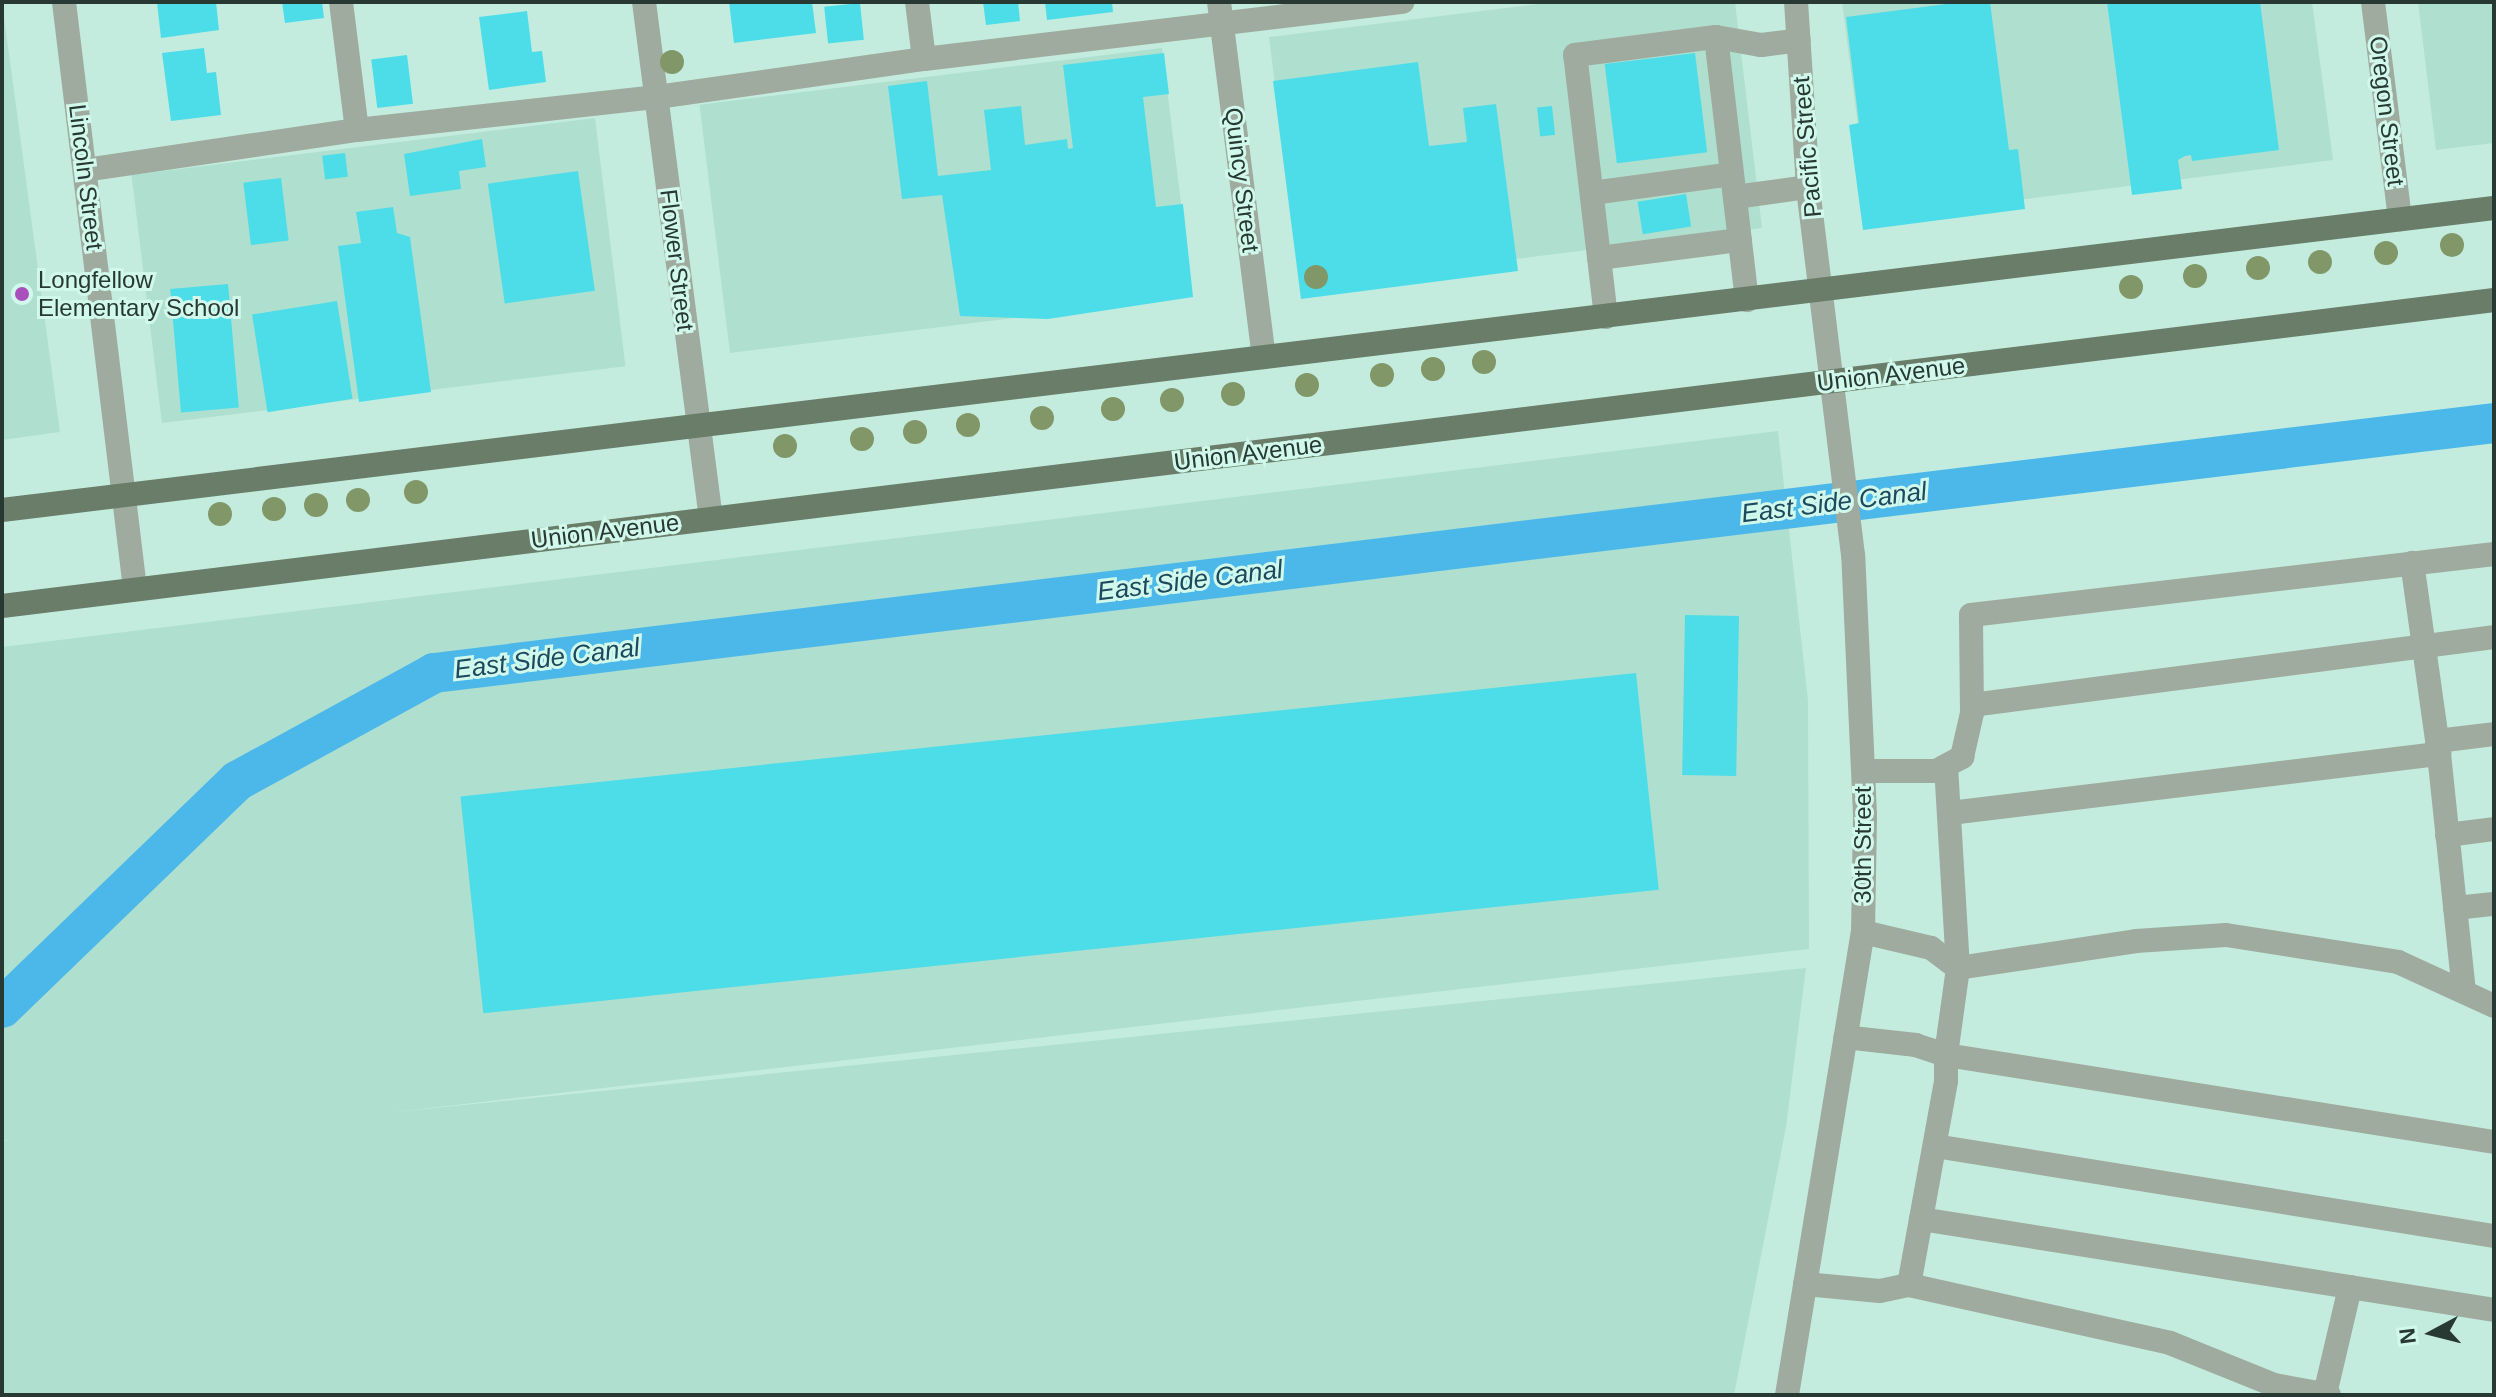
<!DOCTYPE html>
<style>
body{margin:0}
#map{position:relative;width:2496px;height:1397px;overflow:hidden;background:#c3ecdf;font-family:Arial,sans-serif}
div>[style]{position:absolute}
.built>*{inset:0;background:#afdfcf;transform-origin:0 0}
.canal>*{height:40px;margin:-20px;padding:0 20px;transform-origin:20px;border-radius:20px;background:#4cb8ea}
.building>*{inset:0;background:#4cdde8;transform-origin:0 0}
.minor>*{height:24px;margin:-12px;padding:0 12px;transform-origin:12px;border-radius:12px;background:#a0aba0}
.major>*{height:24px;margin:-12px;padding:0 12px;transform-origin:12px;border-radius:12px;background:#697d69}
.trees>*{width:24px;height:24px;margin:-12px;border-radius:50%;background:#819768}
.dots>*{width:22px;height:22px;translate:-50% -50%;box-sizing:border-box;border:4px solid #d0f9ec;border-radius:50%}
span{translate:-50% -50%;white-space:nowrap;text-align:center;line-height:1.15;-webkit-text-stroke:6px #d0f9ec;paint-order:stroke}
.street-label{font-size:24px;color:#283833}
.poi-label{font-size:24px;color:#283833}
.left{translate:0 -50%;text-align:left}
.water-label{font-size:26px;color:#1c495e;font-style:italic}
.frame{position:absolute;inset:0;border:4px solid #283833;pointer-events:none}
.north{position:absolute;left:2392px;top:1293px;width:80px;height:80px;-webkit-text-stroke:6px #d0f9ec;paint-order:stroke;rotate:263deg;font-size:22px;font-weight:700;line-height:32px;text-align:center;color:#283833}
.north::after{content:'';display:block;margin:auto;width:28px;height:36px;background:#283833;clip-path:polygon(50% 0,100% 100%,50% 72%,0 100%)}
</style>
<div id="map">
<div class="built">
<div style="clip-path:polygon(2px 2px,60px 432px,2px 440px)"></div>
<div style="clip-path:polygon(1555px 2px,1735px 2px,1762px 228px,1300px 286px,1269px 37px)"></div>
<div style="clip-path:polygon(1842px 2px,2312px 2px,2333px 160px,1870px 219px)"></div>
<div style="clip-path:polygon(2418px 2px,2494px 2px,2494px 143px,2436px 150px)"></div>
<div style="left:1162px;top:48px;width:250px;height:466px;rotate:83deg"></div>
<div style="left:595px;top:118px;width:250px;height:467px;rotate:83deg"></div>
<div style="clip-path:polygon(1778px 431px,1808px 700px,1809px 949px,386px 1113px,1806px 968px,1786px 1127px,1734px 1395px,2px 1395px,2px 1141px,10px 1141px,2px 1140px,2px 647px)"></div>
</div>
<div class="canal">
<div style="left:2px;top:1008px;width:327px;rotate:-44deg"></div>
<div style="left:237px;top:781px;width:225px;rotate:-28.7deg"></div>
<div style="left:434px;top:673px;width:2075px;rotate:-6.92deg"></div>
</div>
<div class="building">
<div style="clip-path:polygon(157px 2px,216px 2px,219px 30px,161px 38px)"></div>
<div style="clip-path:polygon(282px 2px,322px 2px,324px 18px,285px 23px)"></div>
<div style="clip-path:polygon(729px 2px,812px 2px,816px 33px,734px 43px)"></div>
<div style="clip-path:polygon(983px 2px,1018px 2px,1020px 21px,986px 25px)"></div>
<div style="clip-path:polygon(1045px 2px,1112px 2px,1113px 12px,1047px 20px)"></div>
<div style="clip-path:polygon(1962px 2px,1990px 2px,2009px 150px,2018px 149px,2025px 209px,1863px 230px,1849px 125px,1859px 123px,1846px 17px)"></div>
<div style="clip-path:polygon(2107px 2px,2260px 2px,2279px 150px,2192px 161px,2191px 155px,2185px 156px,2178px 160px,2182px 189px,2132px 195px)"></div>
<div style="left:860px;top:3px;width:37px;height:36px;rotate:84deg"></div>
<div style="clip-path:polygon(527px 11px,532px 52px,542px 51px,546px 82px,489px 90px,479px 17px)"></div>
<div style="clip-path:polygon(204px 48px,207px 73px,216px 72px,221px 115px,171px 121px,162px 53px)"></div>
<div style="clip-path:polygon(1164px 53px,1169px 94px,1143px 97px,1156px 207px,1183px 204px,1193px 297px,1048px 319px,960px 316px,942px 195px,902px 199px,888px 86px,927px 81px,938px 176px,991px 170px,984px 110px,1021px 106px,1025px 145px,1067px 139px,1068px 149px,1073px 148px,1063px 65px)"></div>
<div style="left:1695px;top:53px;width:100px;height:91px;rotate:83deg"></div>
<div style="left:407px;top:55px;width:49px;height:36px;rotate:83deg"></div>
<div style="clip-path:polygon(1418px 62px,1429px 146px,1467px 142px,1463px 108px,1496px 104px,1518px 271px,1301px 299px,1273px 81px)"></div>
<div style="left:1552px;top:106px;width:29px;height:15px;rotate:84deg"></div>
<div style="clip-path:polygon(482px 139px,486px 167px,459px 171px,461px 189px,410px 196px,404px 154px)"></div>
<div style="left:345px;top:153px;width:24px;height:23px;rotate:83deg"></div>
<div style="left:578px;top:171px;width:121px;height:91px;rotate:82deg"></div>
<div style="left:281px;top:178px;width:63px;height:38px;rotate:83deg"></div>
<div style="left:1686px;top:194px;width:33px;height:49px;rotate:81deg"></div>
<div style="clip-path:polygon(393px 207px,397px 233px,410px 237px,431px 392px,359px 402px,338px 246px,361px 243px,356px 212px)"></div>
<div style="left:228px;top:284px;width:124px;height:58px;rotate:85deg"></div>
<div style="left:337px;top:301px;width:99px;height:86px;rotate:81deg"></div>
<div style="left:1685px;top:615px;width:54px;height:160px;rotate:1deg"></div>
<div style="left:1636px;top:673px;width:218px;height:1182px;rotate:84deg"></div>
</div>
<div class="minor">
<div style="left:64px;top:2px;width:591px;rotate:83.1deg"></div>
<div style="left:341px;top:2px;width:129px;rotate:82.9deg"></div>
<div style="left:644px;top:2px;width:521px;rotate:82.62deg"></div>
<div style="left:917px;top:2px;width:57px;rotate:83deg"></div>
<div style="left:1219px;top:2px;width:358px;rotate:82.8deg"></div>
<div style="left:2373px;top:2px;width:219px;rotate:82.9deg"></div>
<div style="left:1716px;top:37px;width:46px;rotate:10.1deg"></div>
<div style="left:1761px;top:45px;width:38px;rotate:-7deg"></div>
<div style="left:85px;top:170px;width:275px;rotate:-8.4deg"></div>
<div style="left:357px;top:130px;width:302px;rotate:-6.3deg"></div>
<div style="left:657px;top:97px;width:270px;rotate:-8.1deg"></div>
<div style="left:924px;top:59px;width:482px;rotate:-6.8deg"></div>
<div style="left:1592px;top:193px;width:141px;rotate:-7.7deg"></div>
<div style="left:1735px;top:197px;width:74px;rotate:-7.8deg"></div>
<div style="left:1599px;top:258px;width:142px;rotate:-7.3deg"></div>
<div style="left:1606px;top:317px;width:264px;rotate:-96.7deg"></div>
<div style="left:1575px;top:55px;width:142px;rotate:-7.3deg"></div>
<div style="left:1716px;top:37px;width:265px;rotate:83.3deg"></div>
<div style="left:1972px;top:705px;width:526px;rotate:-7.42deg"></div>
<div style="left:2437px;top:741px;width:57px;rotate:-7deg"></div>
<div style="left:2439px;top:754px;width:239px;rotate:84deg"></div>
<div style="left:1946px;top:766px;width:202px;rotate:86.6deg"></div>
<div style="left:1958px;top:968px;width:180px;rotate:-8.6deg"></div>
<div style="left:2136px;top:941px;width:90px;rotate:-3.8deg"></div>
<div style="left:2226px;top:935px;width:174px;rotate:8.9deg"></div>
<div style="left:2398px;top:962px;width:106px;rotate:24.6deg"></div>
<div style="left:1864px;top:771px;width:72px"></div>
<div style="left:1936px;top:771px;width:30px;rotate:-28deg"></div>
<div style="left:1962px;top:757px;width:45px;rotate:-77.2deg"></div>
<div style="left:1972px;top:713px;width:98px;rotate:-90.6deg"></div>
<div style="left:1971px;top:615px;width:527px;rotate:-6.65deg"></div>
<div style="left:1950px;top:813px;width:493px;rotate:-6.9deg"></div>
<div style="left:2439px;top:754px;width:193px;rotate:-98deg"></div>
<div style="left:2447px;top:835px;width:47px;rotate:-7.3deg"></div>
<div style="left:2455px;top:908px;width:39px;rotate:-6deg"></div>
<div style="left:1863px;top:932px;width:70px;rotate:13.2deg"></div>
<div style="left:1931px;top:948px;width:34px;rotate:37deg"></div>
<div style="left:1958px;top:968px;width:88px;rotate:97.9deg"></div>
<div style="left:1946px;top:1055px;width:555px;rotate:9.02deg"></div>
<div style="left:1935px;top:1146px;width:566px;rotate:9.15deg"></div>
<div style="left:1921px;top:1219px;width:580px;rotate:9.02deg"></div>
<div style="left:1805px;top:1284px;width:75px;rotate:5.3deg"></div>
<div style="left:1880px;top:1291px;width:30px;rotate:-12deg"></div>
<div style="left:1909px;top:1285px;width:207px;rotate:-79.7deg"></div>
<div style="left:1946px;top:1081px;width:26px;rotate:-90deg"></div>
<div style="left:1946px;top:1055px;width:32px;rotate:-162deg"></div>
<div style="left:1916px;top:1045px;width:71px;rotate:-173.6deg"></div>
<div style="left:1909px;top:1285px;width:267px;rotate:12.5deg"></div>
<div style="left:2170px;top:1343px;width:112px;rotate:22deg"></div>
<div style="left:2274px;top:1385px;width:56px;rotate:10.3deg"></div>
<div style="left:2325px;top:1394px;width:110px;rotate:-76.8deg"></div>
<div style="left:1787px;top:1395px;width:469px;rotate:-80.7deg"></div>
<div style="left:1863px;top:932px;width:117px;rotate:-89deg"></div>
<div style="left:1865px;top:815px;width:260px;rotate:-92.6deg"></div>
<div style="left:1853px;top:555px;width:371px;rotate:-97deg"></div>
<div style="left:1808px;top:187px;width:185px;rotate:-93.7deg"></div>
</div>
<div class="major">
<div style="left:2px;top:510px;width:2510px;rotate:-6.91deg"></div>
<div style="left:2px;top:606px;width:2511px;rotate:-7deg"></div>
</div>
<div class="trees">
<div style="left:672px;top:62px"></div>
<div style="left:2452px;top:245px"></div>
<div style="left:2386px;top:253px"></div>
<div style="left:2320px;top:262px"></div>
<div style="left:2258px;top:268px"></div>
<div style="left:2195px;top:276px"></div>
<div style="left:1316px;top:277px"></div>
<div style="left:2131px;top:287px"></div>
<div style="left:1484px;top:362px"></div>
<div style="left:1433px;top:369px"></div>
<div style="left:1382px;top:375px"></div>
<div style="left:1307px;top:385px"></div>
<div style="left:1233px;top:394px"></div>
<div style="left:1172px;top:400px"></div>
<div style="left:1113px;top:409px"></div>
<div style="left:1042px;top:418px"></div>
<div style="left:968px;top:425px"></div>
<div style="left:915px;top:432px"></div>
<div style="left:862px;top:439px"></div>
<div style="left:785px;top:446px"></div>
<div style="left:416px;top:492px"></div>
<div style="left:358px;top:500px"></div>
<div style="left:316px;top:505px"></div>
<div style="left:274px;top:509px"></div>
<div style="left:220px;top:514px"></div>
</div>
<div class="dots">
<div style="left:22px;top:294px;background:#a950bd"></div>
</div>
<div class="street-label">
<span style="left:2387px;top:111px;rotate:83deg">Oregon Street</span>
<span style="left:1807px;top:147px;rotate:-95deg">Pacific Street</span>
<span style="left:86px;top:177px;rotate:83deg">Lincoln Street</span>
<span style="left:1242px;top:180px;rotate:83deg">Quincy Street</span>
<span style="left:677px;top:260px;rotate:83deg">Flower Street</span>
<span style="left:1891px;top:374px;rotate:-7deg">Union Avenue</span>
<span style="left:1248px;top:453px;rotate:-7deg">Union Avenue</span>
<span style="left:605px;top:531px;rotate:-7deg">Union Avenue</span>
<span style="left:1863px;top:845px;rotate:-90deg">30th Street</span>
</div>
<div class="poi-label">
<span class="left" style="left:38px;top:294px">Longfellow<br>Elementary School</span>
</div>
<div class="water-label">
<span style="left:1834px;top:503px;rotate:-7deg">East Side Canal</span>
<span style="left:1190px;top:581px;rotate:-7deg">East Side Canal</span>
<span style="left:547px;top:659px;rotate:-7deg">East Side Canal</span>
</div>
<div class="frame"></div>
<div class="north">N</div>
</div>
